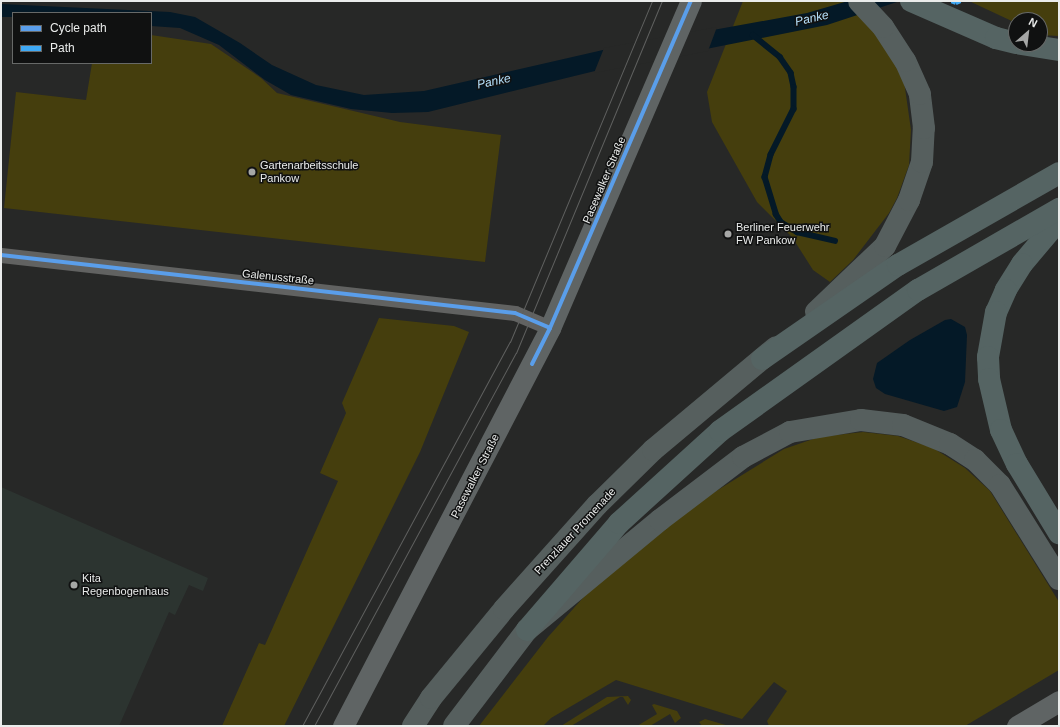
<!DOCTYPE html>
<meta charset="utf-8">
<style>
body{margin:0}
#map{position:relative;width:1060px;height:727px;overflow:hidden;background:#272827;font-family:Arial,sans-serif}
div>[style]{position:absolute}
.built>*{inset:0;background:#2c3430}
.green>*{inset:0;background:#453e0d}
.water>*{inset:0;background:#041927}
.pier>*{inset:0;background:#272827}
.stream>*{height:5.5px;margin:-2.75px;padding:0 2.75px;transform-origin:2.75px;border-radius:2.75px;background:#041927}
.street>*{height:15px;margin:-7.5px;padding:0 7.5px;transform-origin:7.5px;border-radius:7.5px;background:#616261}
.secondary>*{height:21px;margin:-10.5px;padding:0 10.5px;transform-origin:10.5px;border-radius:10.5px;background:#5f6464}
.primary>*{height:22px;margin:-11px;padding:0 11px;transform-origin:11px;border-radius:11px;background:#565f5e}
.highway>*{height:22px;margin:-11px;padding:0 11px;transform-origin:11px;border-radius:11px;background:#556463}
.tram>*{height:1px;margin:-0.5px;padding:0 0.5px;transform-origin:0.5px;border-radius:0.5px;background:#5f605f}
.quiet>*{height:3px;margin-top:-1.5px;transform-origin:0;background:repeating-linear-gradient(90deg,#3fa9f5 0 6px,transparent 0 9px)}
.cycleway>*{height:4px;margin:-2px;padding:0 2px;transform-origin:2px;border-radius:2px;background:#5a9eea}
.dots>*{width:11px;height:11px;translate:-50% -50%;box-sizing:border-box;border:2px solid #101111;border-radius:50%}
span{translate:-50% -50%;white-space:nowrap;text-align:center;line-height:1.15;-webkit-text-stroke:3px #101111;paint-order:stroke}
.poi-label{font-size:11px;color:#eaeceb}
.left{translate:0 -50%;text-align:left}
.street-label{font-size:11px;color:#eaeceb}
.water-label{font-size:12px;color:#b6e1fc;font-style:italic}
.frame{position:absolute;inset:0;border:2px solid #eaeceb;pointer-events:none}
.legend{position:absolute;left:12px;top:12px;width:140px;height:52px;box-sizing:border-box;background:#101111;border:1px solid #676968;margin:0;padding:5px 7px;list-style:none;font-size:12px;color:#eaeceb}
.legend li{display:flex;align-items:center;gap:8px;height:20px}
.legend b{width:20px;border:1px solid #676968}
.north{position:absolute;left:1008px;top:12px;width:40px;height:40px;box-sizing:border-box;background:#101111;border:1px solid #676968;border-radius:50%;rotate:28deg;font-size:11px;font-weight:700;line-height:16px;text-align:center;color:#eaeceb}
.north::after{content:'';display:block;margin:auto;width:14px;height:18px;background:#a6a7a6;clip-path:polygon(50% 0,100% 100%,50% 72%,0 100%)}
</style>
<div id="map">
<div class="built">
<div style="clip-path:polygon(1px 487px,208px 578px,203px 591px,189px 585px,175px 615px,169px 612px,119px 726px,1px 726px)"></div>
</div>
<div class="green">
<div style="clip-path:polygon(743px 1px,848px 1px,864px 14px,878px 32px,904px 81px,911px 130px,909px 165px,897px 198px,889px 213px,853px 260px,830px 282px,813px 270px,792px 237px,757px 202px,712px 122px,707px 92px)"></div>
<div style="clip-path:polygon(969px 1px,1059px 1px,1059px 36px,1040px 35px,1040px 20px,1016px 20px,1016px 23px)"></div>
<div style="clip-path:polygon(151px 35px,211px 44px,261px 78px,277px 93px,400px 122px,501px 135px,485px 262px,4px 208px,16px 92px,86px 100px,92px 63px,151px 63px)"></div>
<div style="clip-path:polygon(379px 318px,454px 326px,469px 332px,420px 452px,284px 726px,222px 726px,259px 643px,265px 645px,338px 481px,320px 473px,346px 413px,342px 403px)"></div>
<div style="clip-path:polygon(863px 432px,898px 436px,933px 448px,965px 468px,990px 491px,1059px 602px,1059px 670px,965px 726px,769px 726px,767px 721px,787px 691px,774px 682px,742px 719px,616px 680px,551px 718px,543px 726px,479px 726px,548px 637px,590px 590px,700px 501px,784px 449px,819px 437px)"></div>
<div style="clip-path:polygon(628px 696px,631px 700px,628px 705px,623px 697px,620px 697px,571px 726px,561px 726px,607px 697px)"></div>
<div style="clip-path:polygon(654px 704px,677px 711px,681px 718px,675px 723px,670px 714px,650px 726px,637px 726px,657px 714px,652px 705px)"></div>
<div style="clip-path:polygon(705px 719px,729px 726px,702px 726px,699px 722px)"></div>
</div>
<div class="water">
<div style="clip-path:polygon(848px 1px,900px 1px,827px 25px,595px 71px,428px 112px,392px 113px,351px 109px,291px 95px,265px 80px,219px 45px,180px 28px,151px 26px,151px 13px,13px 13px,13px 17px,1px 17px,1px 4px,170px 12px,195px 17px,240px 43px,272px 65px,316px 85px,364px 95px,424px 91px,603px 50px,807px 13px)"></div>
<div style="clip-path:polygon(951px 319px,965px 327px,967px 335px,965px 382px,957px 407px,944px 411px,885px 394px,876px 388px,873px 379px,877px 363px,910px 340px,945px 320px)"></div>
</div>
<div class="pier">
<div style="clip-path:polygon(717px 27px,708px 51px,594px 73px,604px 48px)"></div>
</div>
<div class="stream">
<div style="left:753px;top:35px;width:35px;rotate:39deg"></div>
<div style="left:780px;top:57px;width:19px;rotate:55deg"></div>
<div style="left:791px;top:73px;width:14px;rotate:78deg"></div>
<div style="left:794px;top:87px;width:22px;rotate:90deg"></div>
<div style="left:794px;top:109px;width:51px;rotate:116.6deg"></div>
<div style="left:771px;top:155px;width:23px;rotate:105deg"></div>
<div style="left:765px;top:177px;width:39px;rotate:73deg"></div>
<div style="left:776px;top:214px;width:9px;rotate:58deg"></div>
<div style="left:781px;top:222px;width:19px;rotate:32deg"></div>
<div style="left:797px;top:232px;width:39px;rotate:13deg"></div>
</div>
<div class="street">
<div style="left:1px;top:255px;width:517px;rotate:6.44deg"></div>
<div style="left:515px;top:313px;width:38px;rotate:23deg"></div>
</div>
<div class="secondary">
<div style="left:343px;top:726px;width:449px;rotate:-62.5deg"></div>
<div style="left:550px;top:328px;width:356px;rotate:-66.7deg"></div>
<div style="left:1017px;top:726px;width:49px;rotate:-30.8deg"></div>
</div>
<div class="primary">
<div style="left:816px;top:312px;width:95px;rotate:-43.7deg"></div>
<div style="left:885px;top:246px;width:52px;rotate:-62.4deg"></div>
<div style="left:909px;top:200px;width:40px;rotate:-71.1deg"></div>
<div style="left:922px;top:162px;width:34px;rotate:-87deg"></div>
<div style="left:924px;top:128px;width:34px;rotate:-97deg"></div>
<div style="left:920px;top:94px;width:36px;rotate:-114deg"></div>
<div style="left:905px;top:61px;width:40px;rotate:-122.9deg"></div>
<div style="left:883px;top:27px;width:35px;rotate:-133deg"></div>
<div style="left:413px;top:726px;width:33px;rotate:-57deg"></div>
<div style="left:431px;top:698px;width:115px;rotate:-50.6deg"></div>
<div style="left:504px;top:609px;width:140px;rotate:-48.2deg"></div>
<div style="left:597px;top:505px;width:78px;rotate:-44.5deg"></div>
<div style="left:653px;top:450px;width:160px;rotate:-39.9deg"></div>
<div style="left:454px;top:726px;width:121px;rotate:-52.8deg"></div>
<div style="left:527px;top:630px;width:173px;rotate:-39.6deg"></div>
<div style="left:660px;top:520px;width:104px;rotate:-37.2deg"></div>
<div style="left:743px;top:457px;width:53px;rotate:-28deg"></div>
<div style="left:790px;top:432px;width:72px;rotate:-9.6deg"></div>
<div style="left:861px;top:420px;width:42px;rotate:6.8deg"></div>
<div style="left:903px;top:425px;width:51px;rotate:22deg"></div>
<div style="left:950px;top:444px;width:30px;rotate:33deg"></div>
<div style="left:975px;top:460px;width:35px;rotate:45deg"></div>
<div style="left:1000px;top:485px;width:111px;rotate:57.9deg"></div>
</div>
<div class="highway">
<div style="left:911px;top:1px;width:93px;rotate:23.5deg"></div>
<div style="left:996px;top:38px;width:21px;rotate:14deg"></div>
<div style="left:1021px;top:44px;width:38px;rotate:9deg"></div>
<div style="left:1059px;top:220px;width:57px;rotate:130.1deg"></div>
<div style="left:1022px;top:264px;width:31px;rotate:122deg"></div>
<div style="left:1006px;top:290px;width:24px;rotate:114deg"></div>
<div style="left:996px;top:312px;width:46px;rotate:100.1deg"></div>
<div style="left:988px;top:357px;width:22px;rotate:87deg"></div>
<div style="left:989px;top:379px;width:52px;rotate:76.8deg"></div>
<div style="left:1001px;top:430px;width:38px;rotate:65deg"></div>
<div style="left:1017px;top:464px;width:81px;rotate:58.7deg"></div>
<div style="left:762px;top:359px;width:165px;rotate:-34.7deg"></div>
<div style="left:898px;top:265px;width:185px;rotate:-29.7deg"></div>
<div style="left:527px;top:630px;width:141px;rotate:-49.3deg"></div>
<div style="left:619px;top:523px;width:137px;rotate:-42.3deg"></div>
<div style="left:720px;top:431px;width:243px;rotate:-35.5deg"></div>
<div style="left:918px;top:290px;width:163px;rotate:-29.9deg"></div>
</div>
<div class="tram">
<div style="left:302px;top:726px;width:437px;rotate:-61.6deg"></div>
<div style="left:510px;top:342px;width:369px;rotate:-67.4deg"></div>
<div style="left:314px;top:726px;width:424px;rotate:-61.6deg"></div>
<div style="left:516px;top:353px;width:381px;rotate:-67.5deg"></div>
</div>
<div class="quiet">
<div style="left:951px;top:1px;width:5px;rotate:22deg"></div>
<div style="left:956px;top:3px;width:5px;rotate:-22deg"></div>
</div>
<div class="cycleway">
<div style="left:1px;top:255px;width:517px;rotate:6.44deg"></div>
<div style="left:515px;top:313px;width:38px;rotate:23deg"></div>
<div style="left:532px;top:364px;width:40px;rotate:-63.4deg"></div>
<div style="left:550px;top:328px;width:356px;rotate:-66.7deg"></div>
</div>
<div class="dots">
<div style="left:252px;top:172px;background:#a6a7a6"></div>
<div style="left:728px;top:234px;background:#a6a7a6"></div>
<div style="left:74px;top:585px;background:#a6a7a6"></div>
</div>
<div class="poi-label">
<span class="left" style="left:260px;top:172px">Gartenarbeitsschule<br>Pankow</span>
<span class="left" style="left:736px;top:234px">Berliner Feuerwehr<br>FW Pankow</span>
<span class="left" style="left:82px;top:585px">Kita<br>Regenbogenhaus</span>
</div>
<div class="street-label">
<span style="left:604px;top:180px;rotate:-67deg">Pasewalker Straße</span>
<span style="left:278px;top:277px;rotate:6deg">Galenusstraße</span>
<span style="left:475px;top:476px;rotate:-63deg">Pasewalker Straße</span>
<span style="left:575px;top:531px;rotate:-47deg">Prenzlauer Promenade</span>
</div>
<div class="water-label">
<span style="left:812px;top:19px;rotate:-13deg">Panke</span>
<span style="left:494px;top:82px;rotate:-12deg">Panke</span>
</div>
<div class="frame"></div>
<ul class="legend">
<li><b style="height:5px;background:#5a9eea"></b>Cycle path</li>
<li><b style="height:5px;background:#3fa9f5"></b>Path</li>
</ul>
<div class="north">N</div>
</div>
